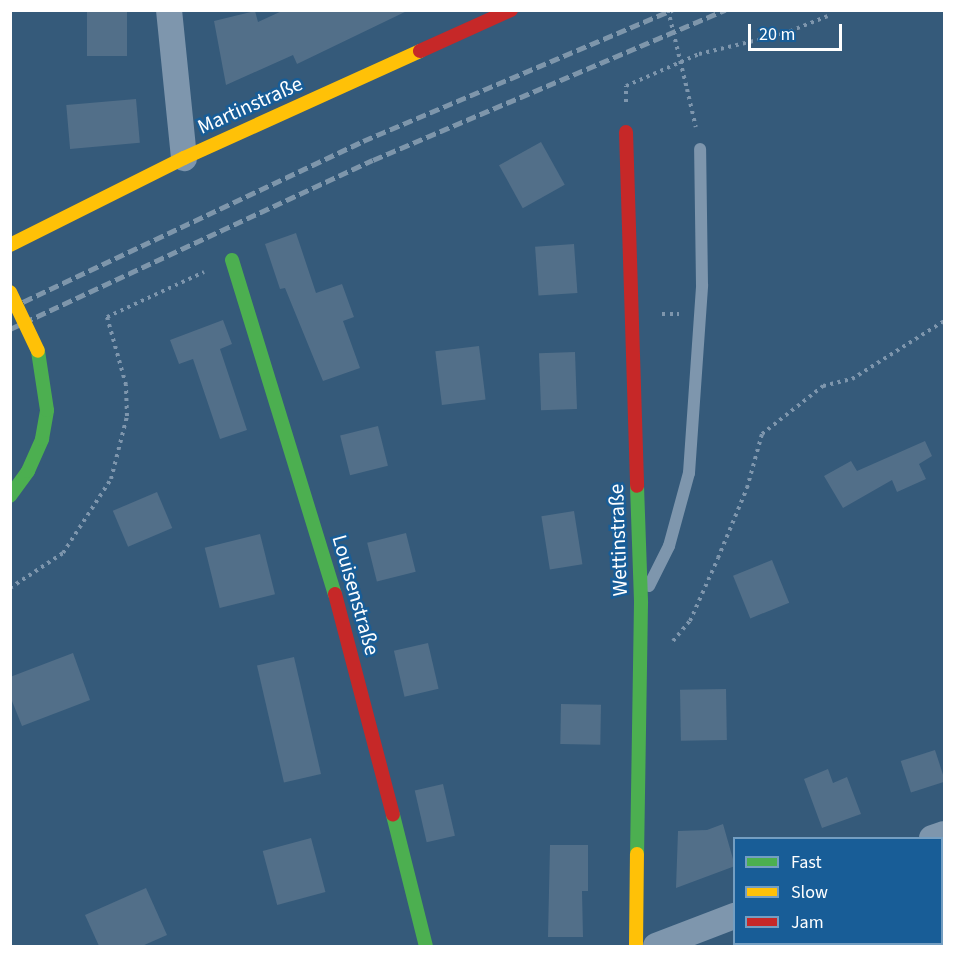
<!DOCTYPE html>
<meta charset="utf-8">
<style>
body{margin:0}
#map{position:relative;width:955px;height:957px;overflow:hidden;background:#355a7a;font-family:"Source Sans 3",sans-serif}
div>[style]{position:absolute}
.building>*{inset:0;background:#526f89;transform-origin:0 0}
.path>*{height:4px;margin-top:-2px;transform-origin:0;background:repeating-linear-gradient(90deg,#7e96ad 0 3px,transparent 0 7.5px)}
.lane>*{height:12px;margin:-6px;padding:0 6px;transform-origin:6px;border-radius:6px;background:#7e96ad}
.street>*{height:26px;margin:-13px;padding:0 13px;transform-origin:13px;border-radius:13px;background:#7e96ad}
.fast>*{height:14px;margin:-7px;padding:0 7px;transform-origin:7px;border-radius:7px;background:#4caf50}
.slow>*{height:14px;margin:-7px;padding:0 7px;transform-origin:7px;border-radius:7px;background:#ffc107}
.jam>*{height:14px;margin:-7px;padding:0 7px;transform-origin:7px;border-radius:7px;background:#c62828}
.rail>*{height:4.5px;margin-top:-2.25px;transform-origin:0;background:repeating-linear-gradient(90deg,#7e96ab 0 10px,transparent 0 14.5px)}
.path-bridge>*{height:4px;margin-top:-2px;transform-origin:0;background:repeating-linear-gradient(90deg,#7e96ad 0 3px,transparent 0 7.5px)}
.slow-bridge>*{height:14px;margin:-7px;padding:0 7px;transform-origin:7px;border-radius:7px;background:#ffc107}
span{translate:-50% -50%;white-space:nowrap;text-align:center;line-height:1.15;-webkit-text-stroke:5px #185d97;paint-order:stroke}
.street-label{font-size:21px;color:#fff}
.frame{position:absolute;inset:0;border:12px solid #fff;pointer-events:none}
.legend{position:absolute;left:733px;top:837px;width:210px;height:108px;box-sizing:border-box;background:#185d97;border:2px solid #749ec1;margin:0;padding:8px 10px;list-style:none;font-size:18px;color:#fff}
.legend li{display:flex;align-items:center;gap:12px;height:30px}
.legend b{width:30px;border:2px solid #749ec1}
.scale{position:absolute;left:748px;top:24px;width:94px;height:27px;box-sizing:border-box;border:3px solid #fff;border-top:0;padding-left:8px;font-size:18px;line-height:21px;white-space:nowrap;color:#fff;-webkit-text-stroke:4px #185d97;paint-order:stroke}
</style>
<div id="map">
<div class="building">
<div style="left:87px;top:10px;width:40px;height:46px"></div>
<div style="clip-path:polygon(284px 10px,409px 10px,297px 64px,293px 55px,226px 85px,214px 21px,255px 11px,258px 22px)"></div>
<div style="left:136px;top:99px;width:44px;height:70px;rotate:85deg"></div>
<div style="left:541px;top:142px;width:49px;height:48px;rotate:61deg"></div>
<div style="clip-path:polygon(296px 233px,316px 293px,342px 284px,354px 317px,343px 321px,360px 368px,323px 381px,285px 288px,280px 289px,265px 244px)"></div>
<div style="left:574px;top:244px;width:49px;height:39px;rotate:86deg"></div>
<div style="clip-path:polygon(223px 320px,232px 344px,220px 349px,247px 430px,220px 439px,193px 359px,179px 364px,170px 340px)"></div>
<div style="left:479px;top:346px;width:54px;height:44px;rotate:83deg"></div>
<div style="left:575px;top:352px;width:57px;height:36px;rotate:88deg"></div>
<div style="left:378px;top:426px;width:41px;height:39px;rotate:76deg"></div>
<div style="clip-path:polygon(925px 441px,932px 456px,919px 464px,926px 479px,897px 492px,892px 480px,843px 508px,824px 476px,851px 461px,857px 471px)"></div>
<div style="left:157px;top:492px;width:39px;height:48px;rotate:67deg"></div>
<div style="left:574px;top:511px;width:54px;height:33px;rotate:81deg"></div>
<div style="left:406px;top:533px;width:40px;height:40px;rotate:76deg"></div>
<div style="left:260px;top:534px;width:62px;height:57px;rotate:76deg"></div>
<div style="left:772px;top:560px;width:46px;height:42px;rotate:68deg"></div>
<div style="left:428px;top:643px;width:47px;height:35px;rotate:77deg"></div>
<div style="clip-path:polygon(73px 653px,90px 700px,22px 726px,10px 696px,10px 677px)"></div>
<div style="left:294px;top:657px;width:120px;height:38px;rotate:77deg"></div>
<div style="left:726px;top:689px;width:51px;height:46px;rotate:89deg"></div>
<div style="left:561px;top:704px;width:40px;height:40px;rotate:1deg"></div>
<div style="left:935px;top:750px;width:33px;height:36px;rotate:72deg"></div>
<div style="clip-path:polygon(828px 769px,833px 783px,847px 777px,861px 814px,822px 828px,804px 779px)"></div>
<div style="left:443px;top:784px;width:53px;height:29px;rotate:77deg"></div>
<div style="clip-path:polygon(723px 824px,735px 866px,676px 888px,678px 831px,707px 830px)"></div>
<div style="left:311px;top:838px;width:56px;height:50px;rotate:75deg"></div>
<div style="clip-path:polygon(550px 845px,588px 845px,588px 891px,582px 891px,583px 937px,548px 937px)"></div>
<div style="clip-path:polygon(146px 888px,167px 935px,142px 946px,99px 946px,85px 915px)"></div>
</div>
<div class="path">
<div style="left:687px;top:89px;width:39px;rotate:77deg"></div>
<div style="left:626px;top:102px;width:16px;rotate:-90deg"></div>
<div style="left:626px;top:86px;width:80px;rotate:-23.7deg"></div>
<div style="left:699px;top:54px;width:86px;rotate:-13.4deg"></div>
<div style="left:783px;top:34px;width:48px;rotate:-21.8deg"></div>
<div style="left:662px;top:314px;width:17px"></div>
<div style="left:10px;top:588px;width:64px;rotate:-33.4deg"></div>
<div style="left:63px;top:553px;width:88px;rotate:-57deg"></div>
<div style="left:111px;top:479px;width:65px;rotate:-75.7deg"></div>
<div style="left:127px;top:416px;width:31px;rotate:-92deg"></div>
<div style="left:126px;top:385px;width:71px;rotate:-105.6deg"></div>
<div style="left:107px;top:317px;width:107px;rotate:-24.9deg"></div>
<div style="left:673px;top:641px;width:26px;rotate:-50deg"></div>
<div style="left:690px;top:621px;width:69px;rotate:-66deg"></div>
<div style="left:718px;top:558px;width:76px;rotate:-67.5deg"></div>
<div style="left:747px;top:488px;width:56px;rotate:-74.5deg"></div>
<div style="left:762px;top:434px;width:78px;rotate:-38.2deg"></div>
<div style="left:823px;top:386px;width:30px;rotate:-14deg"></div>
<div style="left:852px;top:379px;width:109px;rotate:-32.2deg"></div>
</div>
<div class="lane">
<div style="left:649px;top:586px;width:45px;rotate:-63.4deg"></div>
<div style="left:669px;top:546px;width:76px;rotate:-74.7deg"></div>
<div style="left:689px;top:473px;width:188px;rotate:-86deg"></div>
<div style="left:702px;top:285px;width:136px;rotate:-90.8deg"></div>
</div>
<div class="street">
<div style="left:169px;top:10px;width:149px;rotate:84.2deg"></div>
<div style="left:932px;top:838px;width:13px;rotate:-18deg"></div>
<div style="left:656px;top:946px;width:84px;rotate:-21deg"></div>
</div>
<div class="fast">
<div style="left:232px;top:260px;width:350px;rotate:72.9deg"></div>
<div style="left:637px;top:486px;width:117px;rotate:88deg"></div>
<div style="left:641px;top:603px;width:251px;rotate:90.9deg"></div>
<div style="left:10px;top:496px;width:31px;rotate:-54deg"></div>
<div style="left:28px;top:471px;width:35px;rotate:-66deg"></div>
<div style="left:42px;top:439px;width:29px;rotate:-80deg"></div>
<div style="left:47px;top:410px;width:60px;rotate:-98.7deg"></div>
<div style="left:393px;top:815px;width:135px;rotate:75.9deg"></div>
</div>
<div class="slow">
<div style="left:10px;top:245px;width:195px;rotate:-26.6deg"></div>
<div style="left:184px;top:158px;width:259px;rotate:-24.4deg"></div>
<div style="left:636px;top:946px;width:92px;rotate:-89.4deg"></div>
</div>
<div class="jam">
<div style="left:420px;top:51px;width:100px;rotate:-24.3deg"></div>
<div style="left:626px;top:132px;width:354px;rotate:88.2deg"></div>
<div style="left:335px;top:594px;width:228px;rotate:75.3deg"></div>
</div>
<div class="rail">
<div style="left:10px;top:308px;width:391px;rotate:-25.3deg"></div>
<div style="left:363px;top:141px;width:336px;rotate:-23deg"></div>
<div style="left:10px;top:329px;width:400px;rotate:-25deg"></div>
<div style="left:373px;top:160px;width:383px;rotate:-23.1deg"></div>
</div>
<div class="path-bridge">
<div style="left:668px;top:10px;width:81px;rotate:76.5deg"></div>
</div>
<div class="slow-bridge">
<div style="left:10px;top:292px;width:65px;rotate:64.6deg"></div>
</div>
<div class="street-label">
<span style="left:250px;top:105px;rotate:-24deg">Martinstraße</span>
<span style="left:618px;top:540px;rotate:-92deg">Wettinstraße</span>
<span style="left:356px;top:595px;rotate:74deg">Louisenstraße</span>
</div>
<div class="frame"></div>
<ul class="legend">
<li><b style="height:8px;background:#4caf50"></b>Fast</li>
<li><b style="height:8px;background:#ffc107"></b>Slow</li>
<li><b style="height:8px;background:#c62828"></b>Jam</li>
</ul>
<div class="scale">20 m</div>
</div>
